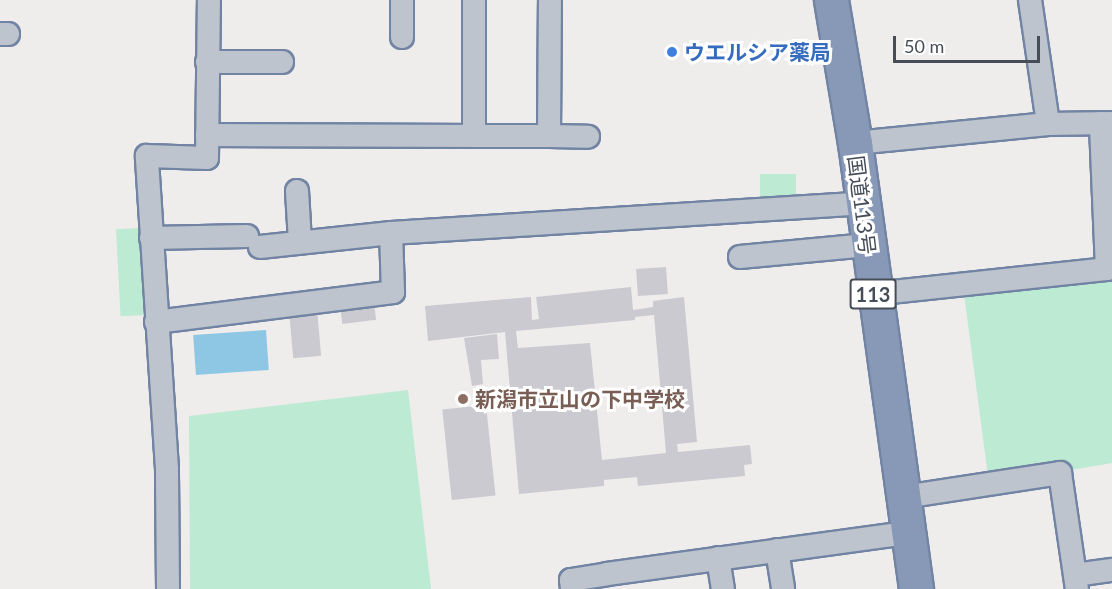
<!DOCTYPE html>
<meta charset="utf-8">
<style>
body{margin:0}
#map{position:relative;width:1112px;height:589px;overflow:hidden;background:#efecec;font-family:Lato,"Noto Sans JP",sans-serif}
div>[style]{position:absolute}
.green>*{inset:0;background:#bcead3;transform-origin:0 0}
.water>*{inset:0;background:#8dc7e4;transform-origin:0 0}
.building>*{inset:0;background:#cacad0;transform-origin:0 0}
.roads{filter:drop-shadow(2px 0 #7284a3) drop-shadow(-2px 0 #7284a3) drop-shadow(0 2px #7284a3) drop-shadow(0 -2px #7284a3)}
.minor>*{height:22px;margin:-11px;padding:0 11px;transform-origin:11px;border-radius:11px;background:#bec4cd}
.highway>*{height:33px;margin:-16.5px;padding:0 16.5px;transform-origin:16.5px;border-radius:16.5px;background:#8799b7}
.dots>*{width:16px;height:16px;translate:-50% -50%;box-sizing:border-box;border:3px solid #fff;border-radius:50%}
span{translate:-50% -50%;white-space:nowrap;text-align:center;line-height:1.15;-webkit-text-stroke:6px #fff;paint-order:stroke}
.shield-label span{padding:2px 4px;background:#fff;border:2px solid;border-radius:4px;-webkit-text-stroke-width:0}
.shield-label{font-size:20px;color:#464d57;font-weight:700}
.shop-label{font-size:21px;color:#366cbe;font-weight:700}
.left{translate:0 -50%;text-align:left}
.street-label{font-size:21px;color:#464d57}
.education-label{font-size:21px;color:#785e54;font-weight:700}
.scale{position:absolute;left:893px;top:36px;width:147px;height:27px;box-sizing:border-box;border:3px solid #464d57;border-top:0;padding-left:8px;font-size:18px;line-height:21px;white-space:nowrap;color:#464d57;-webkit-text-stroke:4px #fff;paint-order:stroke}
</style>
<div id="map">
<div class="green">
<div style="left:760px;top:174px;width:36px;height:34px"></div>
<div style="left:142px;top:228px;width:87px;height:26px;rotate:87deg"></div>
<div style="clip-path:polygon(1112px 270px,1112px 463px,989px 484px,963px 286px)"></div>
<div style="clip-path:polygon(408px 390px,431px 589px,190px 589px,189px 416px)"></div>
</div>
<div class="water">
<div style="left:266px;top:330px;width:40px;height:73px;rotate:86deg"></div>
</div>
<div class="building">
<div style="left:666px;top:267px;width:27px;height:30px;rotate:86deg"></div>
<div style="clip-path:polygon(evenodd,631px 287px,633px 310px,653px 307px,653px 301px,684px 297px,697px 442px,677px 444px,678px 452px,750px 445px,752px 464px,744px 465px,745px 476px,638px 486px,637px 477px,604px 480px,604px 486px,519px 494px,505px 332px,428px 341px,425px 306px,531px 297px,532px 320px,539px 319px,536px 297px,631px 287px,654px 315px,666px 453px,602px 460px,590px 343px,518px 348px,516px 331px,635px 320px,635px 317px,654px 315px)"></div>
<div style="left:374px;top:303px;width:17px;height:34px;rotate:83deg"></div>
<div style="left:317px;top:309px;width:47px;height:28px;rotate:85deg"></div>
<div style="clip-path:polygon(497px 334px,499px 359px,481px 360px,483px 384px,472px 386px,464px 338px)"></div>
<div style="left:486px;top:405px;width:91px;height:44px;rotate:84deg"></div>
</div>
<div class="roads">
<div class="minor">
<div style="left:402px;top:0;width:37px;rotate:90deg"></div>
<div style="left:1030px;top:0;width:125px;rotate:81.7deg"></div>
<div style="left:0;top:34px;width:8px"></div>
<div style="left:207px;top:62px;width:75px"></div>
<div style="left:207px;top:135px;width:267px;rotate:0.2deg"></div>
<div style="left:474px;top:136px;width:136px;rotate:-90deg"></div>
<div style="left:474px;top:136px;width:75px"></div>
<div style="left:549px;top:136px;width:136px;rotate:-89.6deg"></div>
<div style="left:549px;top:136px;width:39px;rotate:1deg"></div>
<div style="left:855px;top:143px;width:194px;rotate:-5.6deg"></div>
<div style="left:1048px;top:124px;width:64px;rotate:-0.9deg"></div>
<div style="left:297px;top:191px;width:51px;rotate:86.6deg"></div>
<div style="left:151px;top:238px;width:96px;rotate:-1.2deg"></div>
<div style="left:260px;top:247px;width:132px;rotate:-6.1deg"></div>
<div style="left:740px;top:257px;width:128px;rotate:-5.4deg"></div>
<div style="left:873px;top:294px;width:235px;rotate:-6.1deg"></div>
<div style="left:1107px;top:269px;width:146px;rotate:-92.4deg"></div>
<div style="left:156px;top:322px;width:239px;rotate:-7.2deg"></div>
<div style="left:393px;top:292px;width:59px;rotate:-91.9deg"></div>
<div style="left:391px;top:233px;width:472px;rotate:-3.6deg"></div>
<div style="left:904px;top:497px;width:158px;rotate:-8.7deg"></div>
<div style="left:1060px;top:473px;width:117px;rotate:81.7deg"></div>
<div style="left:777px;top:550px;width:39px;rotate:81deg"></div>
<div style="left:718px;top:558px;width:31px;rotate:81deg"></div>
<div style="left:1075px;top:575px;width:37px;rotate:-8deg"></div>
<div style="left:168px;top:589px;width:120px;rotate:-90.5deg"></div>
<div style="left:167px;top:469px;width:314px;rotate:-93.7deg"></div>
<div style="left:147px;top:156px;width:60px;rotate:1.9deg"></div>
<div style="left:207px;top:158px;width:158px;rotate:-89.3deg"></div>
<div style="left:572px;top:589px;width:9px;rotate:-96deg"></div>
<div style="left:571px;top:580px;width:36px;rotate:-9deg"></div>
<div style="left:607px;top:574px;width:304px;rotate:-7.8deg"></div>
</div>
<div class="highway">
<div style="left:831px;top:0;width:145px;rotate:80.5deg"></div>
<div style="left:855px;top:143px;width:450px;rotate:82.2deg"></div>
</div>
</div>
<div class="dots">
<div style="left:672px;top:52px;background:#3f7fe0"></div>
<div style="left:463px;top:399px;background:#8d6e63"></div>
</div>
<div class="shield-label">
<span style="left:873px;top:294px">113</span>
</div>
<div class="shop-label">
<span class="left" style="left:684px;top:52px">ウエルシア薬局</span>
</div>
<div class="street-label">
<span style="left:862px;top:205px;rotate:83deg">国道113号</span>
</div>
<div class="education-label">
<span class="left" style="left:475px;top:399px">新潟市立山の下中学校</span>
</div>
<div class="scale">50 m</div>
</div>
